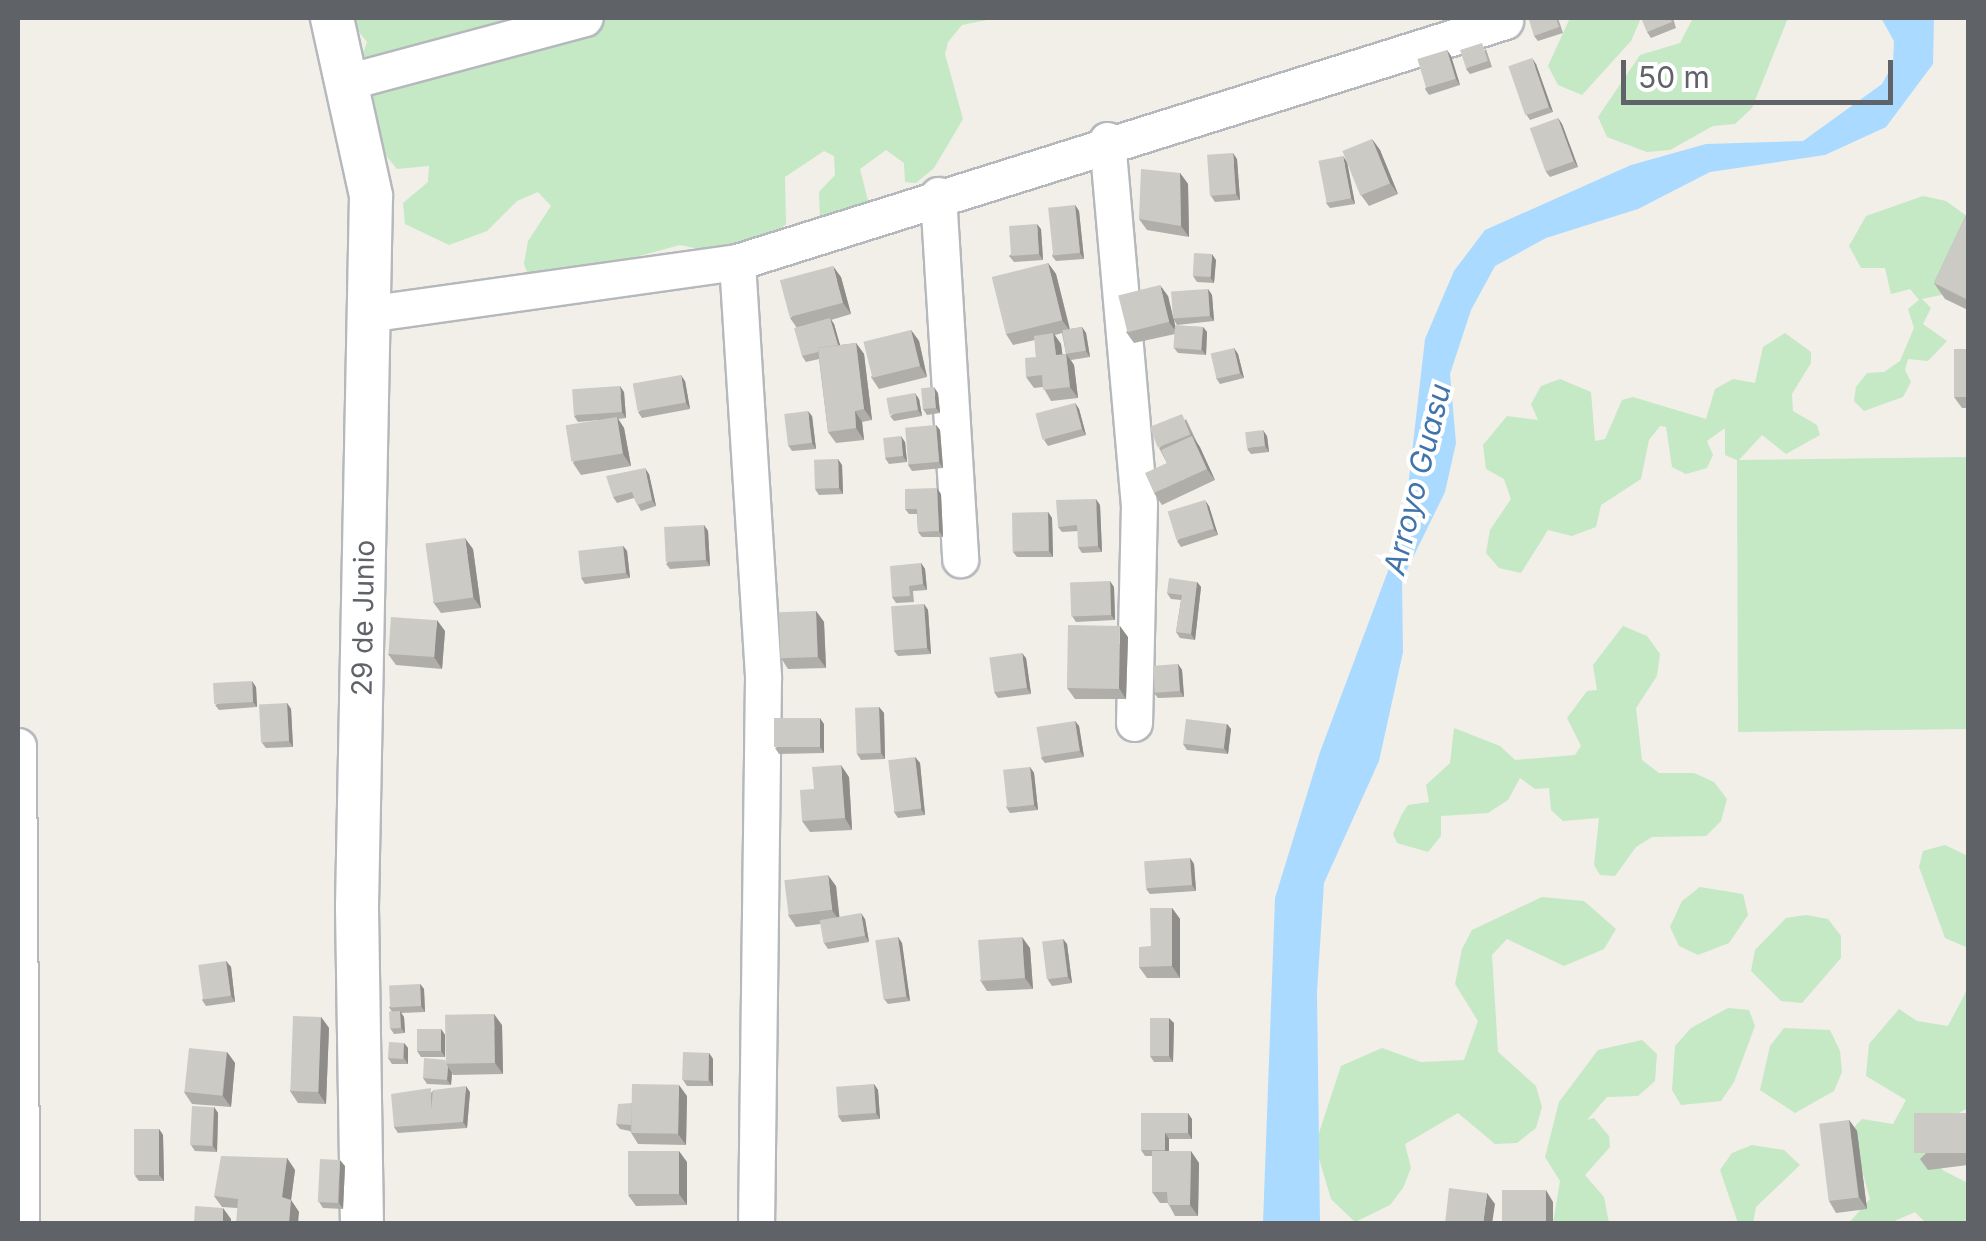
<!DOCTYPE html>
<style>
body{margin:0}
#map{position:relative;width:1986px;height:1241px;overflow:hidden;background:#f1efe8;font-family:Inter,sans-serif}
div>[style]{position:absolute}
.green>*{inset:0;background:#c5e8c5}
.water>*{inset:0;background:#aadaff}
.roads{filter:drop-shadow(2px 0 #b5b8bc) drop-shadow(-2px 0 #b5b8bc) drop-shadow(0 2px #b5b8bc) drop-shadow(0 -2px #b5b8bc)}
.minor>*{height:35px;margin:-17.5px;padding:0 17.5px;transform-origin:17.5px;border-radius:17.5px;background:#fff}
.tertiary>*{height:42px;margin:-21px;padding:0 21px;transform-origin:21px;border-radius:21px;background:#fff}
.wall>*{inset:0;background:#afaea9}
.shaded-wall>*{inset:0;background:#8f8d8a}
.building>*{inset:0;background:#cccac5;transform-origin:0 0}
span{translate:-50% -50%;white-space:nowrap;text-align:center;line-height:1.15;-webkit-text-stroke:8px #fff;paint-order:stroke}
.street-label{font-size:28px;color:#5f6368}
.water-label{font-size:30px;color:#4174aa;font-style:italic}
.frame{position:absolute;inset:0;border:20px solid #5f6368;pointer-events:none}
.scale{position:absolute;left:1621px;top:60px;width:272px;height:45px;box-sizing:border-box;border:5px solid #5f6368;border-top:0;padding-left:12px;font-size:30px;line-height:35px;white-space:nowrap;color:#5f6368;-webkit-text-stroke:8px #fff;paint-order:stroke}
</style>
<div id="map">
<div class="green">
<div style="clip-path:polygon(348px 18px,997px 18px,962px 25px,948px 42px,945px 54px,963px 119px,934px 168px,916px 183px,905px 182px,904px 163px,886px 150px,860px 169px,871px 212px,820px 218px,819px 192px,835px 175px,834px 156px,824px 151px,785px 177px,786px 224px,744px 258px,680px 245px,532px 285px,524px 264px,528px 241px,551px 206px,538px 192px,517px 201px,487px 231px,449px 245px,405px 224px,403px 203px,428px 182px,429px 166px,397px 169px,371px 137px,359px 66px,367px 42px)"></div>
<div style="clip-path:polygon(1570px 18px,1641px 18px,1631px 41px,1582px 95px,1558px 85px,1548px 66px)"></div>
<div style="clip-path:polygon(1693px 18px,1788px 18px,1752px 108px,1735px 124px,1713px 126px,1670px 150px,1647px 152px,1607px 137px,1598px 117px,1640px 55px,1680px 43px)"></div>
<div style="clip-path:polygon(1923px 196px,1946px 201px,1968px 217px,1950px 293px,1922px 299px,1931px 308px,1923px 324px,1947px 341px,1928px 361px,1908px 359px,1905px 370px,1911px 382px,1903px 397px,1864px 411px,1854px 401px,1856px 387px,1867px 373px,1884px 372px,1900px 361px,1914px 328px,1908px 309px,1919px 300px,1910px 289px,1891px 294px,1885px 268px,1861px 268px,1849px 246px,1866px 216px)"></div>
<div style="clip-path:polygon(1785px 333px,1811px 352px,1811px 363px,1792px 394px,1793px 411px,1817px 425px,1820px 435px,1786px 454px,1762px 435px,1739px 460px,1968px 457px,1968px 729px,1738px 732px,1737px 460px,1725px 455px,1725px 428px,1707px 441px,1713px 455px,1707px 468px,1686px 474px,1672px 467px,1666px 427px,1660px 426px,1649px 440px,1641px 479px,1601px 505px,1596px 527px,1572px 536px,1548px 530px,1521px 573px,1499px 568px,1486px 553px,1490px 530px,1511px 499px,1504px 479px,1486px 469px,1483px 445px,1507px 416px,1538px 420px,1531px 404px,1541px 386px,1560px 379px,1591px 392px,1595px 441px,1605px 439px,1622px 400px,1633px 397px,1706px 419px,1715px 389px,1733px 379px,1755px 383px,1763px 347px)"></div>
<div style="clip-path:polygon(1623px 626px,1647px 636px,1660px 654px,1657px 676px,1636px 708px,1642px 760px,1659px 773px,1694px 773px,1714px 782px,1727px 799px,1721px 821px,1706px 836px,1652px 837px,1636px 847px,1615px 876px,1600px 875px,1594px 865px,1599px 818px,1563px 821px,1551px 810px,1549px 788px,1535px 789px,1520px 778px,1508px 800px,1488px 813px,1441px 816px,1441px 836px,1428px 852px,1397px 843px,1393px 834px,1402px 814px,1408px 805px,1429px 802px,1426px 785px,1450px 763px,1454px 728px,1500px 746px,1515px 760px,1575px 755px,1581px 746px,1567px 718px,1587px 691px,1597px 690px,1593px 665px)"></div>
<div style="clip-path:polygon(1945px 845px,1968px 856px,1968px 948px,1945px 938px,1919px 867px,1923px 851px)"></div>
<div style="clip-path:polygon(1700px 887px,1743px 894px,1748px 915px,1729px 943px,1698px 955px,1679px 946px,1670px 927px,1682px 901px)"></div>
<div style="clip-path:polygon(1542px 897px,1584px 901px,1616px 929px,1604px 949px,1564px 966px,1507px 939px,1492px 955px,1498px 1052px,1536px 1086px,1542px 1107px,1536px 1128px,1517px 1143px,1495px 1144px,1458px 1113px,1405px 1144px,1411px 1168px,1403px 1188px,1390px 1205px,1355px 1222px,1331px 1199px,1315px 1145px,1341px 1066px,1382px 1048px,1421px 1062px,1464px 1060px,1478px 1021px,1455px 984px,1462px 949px,1472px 930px)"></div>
<div style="clip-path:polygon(1806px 915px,1828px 919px,1841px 936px,1841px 958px,1802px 1003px,1781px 1001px,1751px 971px,1755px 950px,1786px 918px)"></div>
<div style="clip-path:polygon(1968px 988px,1968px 1108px,1920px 1134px,1917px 1144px,1944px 1171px,1968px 1183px,1968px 1223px,1926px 1223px,1915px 1212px,1890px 1223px,1848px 1224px,1870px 1199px,1852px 1134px,1856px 1125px,1862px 1119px,1893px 1124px,1906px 1100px,1866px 1076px,1869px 1044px,1899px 1009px,1917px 1021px,1948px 1026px)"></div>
<div style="clip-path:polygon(1728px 1008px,1749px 1010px,1755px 1026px,1734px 1082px,1721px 1101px,1681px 1105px,1672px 1090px,1675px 1046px,1691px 1028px)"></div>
<div style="clip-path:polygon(1784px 1028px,1830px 1030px,1840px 1051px,1842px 1072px,1834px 1091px,1795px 1113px,1760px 1090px,1770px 1046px)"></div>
<div style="clip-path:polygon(1642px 1040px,1657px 1054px,1655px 1081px,1638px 1096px,1607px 1097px,1587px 1120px,1594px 1118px,1609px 1136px,1610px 1147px,1585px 1175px,1604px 1197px,1609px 1223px,1553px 1223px,1560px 1181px,1545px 1157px,1559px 1102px,1598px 1050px)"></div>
<div style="clip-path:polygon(1752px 1145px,1784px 1150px,1800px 1165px,1756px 1207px,1753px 1223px,1738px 1223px,1720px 1170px,1732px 1153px)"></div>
</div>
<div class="water">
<div style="clip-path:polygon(1881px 18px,1934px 18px,1933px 64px,1886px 127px,1825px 155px,1710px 172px,1638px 209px,1546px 238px,1495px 266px,1471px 310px,1450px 374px,1456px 443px,1445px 492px,1402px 580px,1403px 652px,1379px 761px,1324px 883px,1317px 992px,1320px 1223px,1263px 1223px,1275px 898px,1320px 752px,1403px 531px,1425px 339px,1454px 271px,1485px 230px,1631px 165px,1706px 144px,1803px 141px,1882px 84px,1893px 64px,1894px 41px)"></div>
</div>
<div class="roads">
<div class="minor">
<div style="left:346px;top:82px;width:247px;rotate:-15deg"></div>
<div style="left:1107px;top:140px;width:365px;rotate:85deg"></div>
<div style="left:1139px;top:504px;width:219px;rotate:91.3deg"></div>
<div style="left:938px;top:195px;width:365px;rotate:86.5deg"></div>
<div style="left:737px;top:262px;width:417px;rotate:86.4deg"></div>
<div style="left:763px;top:678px;width:546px;rotate:90.73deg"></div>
<div style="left:367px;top:314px;width:374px;rotate:-8deg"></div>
<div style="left:737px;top:262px;width:805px;rotate:-17.42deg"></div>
<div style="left:18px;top:746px;width:478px;rotate:89.6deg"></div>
</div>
<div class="tertiary">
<div style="left:332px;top:18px;width:182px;rotate:77.6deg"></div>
<div style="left:371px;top:196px;width:712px;rotate:91.13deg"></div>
<div style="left:357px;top:908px;width:316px;rotate:89.1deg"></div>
</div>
</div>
<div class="wall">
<div style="clip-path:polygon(1538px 18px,1558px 18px,1563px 33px,1538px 41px,1534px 36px)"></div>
<div style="clip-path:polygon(1673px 18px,1676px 28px,1651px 38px,1647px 32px)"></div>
<div style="clip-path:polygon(1486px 49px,1492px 67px,1470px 74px,1466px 69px)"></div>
<div style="clip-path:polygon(1447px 50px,1451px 56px,1460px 85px,1429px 95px,1425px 89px)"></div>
<div style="clip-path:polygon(1536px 64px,1553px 112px,1530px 120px,1526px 114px)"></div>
<div style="clip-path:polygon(1558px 118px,1562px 124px,1578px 167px,1550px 177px,1546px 172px)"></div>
<div style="clip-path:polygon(1372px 139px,1380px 150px,1398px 194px,1369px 206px,1361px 195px)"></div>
<div style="clip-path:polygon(1237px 159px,1240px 200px,1215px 202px,1211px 196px)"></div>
<div style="clip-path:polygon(1347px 162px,1355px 204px,1330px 208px,1326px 203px)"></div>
<div style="clip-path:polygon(1180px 173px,1188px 184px,1189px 237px,1147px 230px,1139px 219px)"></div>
<div style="clip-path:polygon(1075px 205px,1079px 211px,1084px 259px,1056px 261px,1052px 256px)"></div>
<div style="clip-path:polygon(1968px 211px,1968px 310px,1945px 299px,1934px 283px)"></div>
<div style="clip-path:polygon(1041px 229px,1043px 260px,1014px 262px,1009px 256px)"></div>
<div style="clip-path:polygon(1216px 260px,1214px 283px,1197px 282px,1193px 276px)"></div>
<div style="clip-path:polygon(evenodd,1048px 263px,1056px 274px,1070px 329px,1082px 327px,1086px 333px,1090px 357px,1071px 360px,1074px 365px,1078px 398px,1051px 401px,1043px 387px,1034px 388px,1026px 377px,1036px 357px,1035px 340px,1013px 345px,1006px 334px,1048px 263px,1062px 333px,1066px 354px,1062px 354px,1061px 344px,1055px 335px,1062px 333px)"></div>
<div style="clip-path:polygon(841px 277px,851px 314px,831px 320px,834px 324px,840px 345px,856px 343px,864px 354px,872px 420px,862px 422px,864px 440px,836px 443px,828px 432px,819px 359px,806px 362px,802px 356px,797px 328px,790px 318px)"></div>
<div style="clip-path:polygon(1208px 289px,1212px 295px,1214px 321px,1177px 325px,1174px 320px,1175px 326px,1203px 327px,1207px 332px,1206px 355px,1178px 353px,1174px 348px,1175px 334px,1134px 343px,1126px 332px,1168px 296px,1173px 318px)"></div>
<div style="clip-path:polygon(911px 330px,919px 341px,927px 377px,879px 389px,871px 377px)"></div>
<div style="clip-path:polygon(1234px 348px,1238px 354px,1244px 378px,1220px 384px,1216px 378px)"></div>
<div style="clip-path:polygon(1968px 349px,1968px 408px,1962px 408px,1954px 397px)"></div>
<div style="clip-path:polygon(685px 381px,690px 409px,642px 418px,638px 412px)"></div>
<div style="clip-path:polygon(624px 392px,626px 418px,618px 419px,624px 428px,631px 466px,581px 475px,573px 463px,599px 420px,578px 422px,574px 416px)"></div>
<div style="clip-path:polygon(938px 393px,940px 413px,927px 415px,923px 409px)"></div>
<div style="clip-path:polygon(919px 399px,922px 416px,894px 421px,890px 416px)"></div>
<div style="clip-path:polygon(1075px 403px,1079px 409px,1086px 435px,1048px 446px,1044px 440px)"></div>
<div style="clip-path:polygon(812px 416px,816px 449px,792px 451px,788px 445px)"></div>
<div style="clip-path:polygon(1186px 419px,1215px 480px,1162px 505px,1154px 493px,1167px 463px,1159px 448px)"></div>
<div style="clip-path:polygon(936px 425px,940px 430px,943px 468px,912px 471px,908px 465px)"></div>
<div style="clip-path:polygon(1267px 436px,1269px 452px,1251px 454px,1247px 449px)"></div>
<div style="clip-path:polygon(905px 442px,907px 462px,889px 464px,885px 458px)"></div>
<div style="clip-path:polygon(842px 465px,843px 494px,819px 495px,815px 489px)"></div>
<div style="clip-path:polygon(649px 474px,656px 506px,641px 511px,634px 498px,617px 503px,613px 497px)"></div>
<div style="clip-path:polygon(941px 494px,943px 537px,922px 537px,918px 532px,917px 514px,909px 514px,905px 509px)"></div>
<div style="clip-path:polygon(1100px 505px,1102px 552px,1082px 553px,1078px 547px,1078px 531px,1062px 532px,1058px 527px)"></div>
<div style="clip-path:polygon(1209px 506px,1218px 535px,1181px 547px,1177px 541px)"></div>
<div style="clip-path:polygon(1048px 512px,1052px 518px,1053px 557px,1017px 557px,1013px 552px)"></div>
<div style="clip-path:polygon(704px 525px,708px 531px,710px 566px,670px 569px,666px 564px)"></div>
<div style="clip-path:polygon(623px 546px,627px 551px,630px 578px,585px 584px,581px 578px)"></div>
<div style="clip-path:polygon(473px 549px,481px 608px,441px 613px,433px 602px)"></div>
<div style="clip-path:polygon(921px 563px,925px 569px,927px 590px,913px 591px,914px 602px,896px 603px,892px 597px)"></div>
<div style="clip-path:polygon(1197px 582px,1201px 587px,1195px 640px,1180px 638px,1176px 632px,1181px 600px,1171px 599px,1167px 593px)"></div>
<div style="clip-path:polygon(1114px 587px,1115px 620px,1076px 622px,1072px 616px)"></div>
<div style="clip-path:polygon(924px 604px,928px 610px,931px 654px,898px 656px,894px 651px)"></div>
<div style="clip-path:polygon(816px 611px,824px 622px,826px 668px,788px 669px,781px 658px)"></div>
<div style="clip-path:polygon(445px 631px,442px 669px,396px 665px,388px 654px)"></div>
<div style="clip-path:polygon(1128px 637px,1126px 699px,1075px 699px,1067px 688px)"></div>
<div style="clip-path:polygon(1026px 658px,1031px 694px,998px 698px,994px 692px)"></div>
<div style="clip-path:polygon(1178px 664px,1182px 670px,1184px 697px,1158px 698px,1154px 693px)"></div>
<div style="clip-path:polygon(256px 687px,257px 707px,219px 710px,215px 705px)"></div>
<div style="clip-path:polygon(287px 703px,291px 709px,293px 747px,266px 748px,262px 743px)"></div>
<div style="clip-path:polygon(879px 707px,884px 713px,885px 759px,861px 760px,857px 754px)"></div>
<div style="clip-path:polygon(1075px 721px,1079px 726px,1084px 757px,1045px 763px,1041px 758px)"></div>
<div style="clip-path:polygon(824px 724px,824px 753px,779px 754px,775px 748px)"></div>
<div style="clip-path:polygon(1227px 724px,1231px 729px,1228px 754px,1187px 750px,1183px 744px)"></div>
<div style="clip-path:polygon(915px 757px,920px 763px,925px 815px,898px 818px,894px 812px)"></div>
<div style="clip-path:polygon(1030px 767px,1034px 773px,1038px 810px,1010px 813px,1006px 807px)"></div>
<div style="clip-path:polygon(849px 777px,852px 830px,810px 832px,802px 821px,814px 789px)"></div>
<div style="clip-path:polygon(1190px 858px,1194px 864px,1196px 891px,1150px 894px,1146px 889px)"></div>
<div style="clip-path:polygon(836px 886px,839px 917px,865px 919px,869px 942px,828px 949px,824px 943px,821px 924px,796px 927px,788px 915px)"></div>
<div style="clip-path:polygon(1172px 908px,1180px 919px,1180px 978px,1147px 978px,1139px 967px)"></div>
<div style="clip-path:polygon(898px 937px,902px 943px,910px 1001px,888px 1004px,884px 999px)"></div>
<div style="clip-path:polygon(1063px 939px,1067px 944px,1072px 983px,1052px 986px,1048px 980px)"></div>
<div style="clip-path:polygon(1030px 948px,1033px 989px,987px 991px,980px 980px)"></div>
<div style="clip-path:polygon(226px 961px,231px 967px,235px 1002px,206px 1006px,202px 1000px)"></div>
<div style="clip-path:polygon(420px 984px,424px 989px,425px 1012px,401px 1013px,404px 1017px,405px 1033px,394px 1034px,390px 1028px,392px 1012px,389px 1007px)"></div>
<div style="clip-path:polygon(321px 1017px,329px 1028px,326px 1104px,298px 1103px,290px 1091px)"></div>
<div style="clip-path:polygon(1174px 1023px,1173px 1062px,1154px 1062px,1150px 1056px)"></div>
<div style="clip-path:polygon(502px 1025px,503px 1074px,453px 1075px,452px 1073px,451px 1085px,427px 1084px,423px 1078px)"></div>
<div style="clip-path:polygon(441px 1029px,445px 1035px,445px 1057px,421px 1057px,417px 1051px)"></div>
<div style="clip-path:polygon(404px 1043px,408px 1048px,408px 1064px,392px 1064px,388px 1058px)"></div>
<div style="clip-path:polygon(227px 1052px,235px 1063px,231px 1107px,192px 1104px,184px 1092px)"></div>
<div style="clip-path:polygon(709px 1053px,713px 1059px,713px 1086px,687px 1086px,683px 1080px)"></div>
<div style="clip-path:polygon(874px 1084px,878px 1090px,880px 1119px,842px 1122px,838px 1116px)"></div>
<div style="clip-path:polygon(433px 1091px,470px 1092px,467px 1128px,398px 1133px,394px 1127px)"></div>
<div style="clip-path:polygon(687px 1096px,686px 1145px,638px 1144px,630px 1131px,620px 1129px,616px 1124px,632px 1103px)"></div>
<div style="clip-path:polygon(214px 1107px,218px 1113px,217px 1152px,195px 1151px,191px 1145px)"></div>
<div style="clip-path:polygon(1141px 1113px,1192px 1119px,1192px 1139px,1169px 1139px,1169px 1151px,1199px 1163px,1198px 1216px,1175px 1216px,1168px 1203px,1160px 1203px,1152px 1192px,1152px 1156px,1145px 1156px,1141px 1150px)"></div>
<div style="clip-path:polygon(1968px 1113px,1968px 1165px,1928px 1170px,1920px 1159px)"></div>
<div style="clip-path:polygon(1849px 1120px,1857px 1131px,1867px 1209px,1836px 1213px,1829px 1201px)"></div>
<div style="clip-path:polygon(159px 1129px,163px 1135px,164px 1181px,139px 1181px,135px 1176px)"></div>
<div style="clip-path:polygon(287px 1158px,295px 1170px,291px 1200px,299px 1212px,222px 1207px,214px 1196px)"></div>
<div style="clip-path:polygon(687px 1162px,687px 1205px,636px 1206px,628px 1195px)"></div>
<div style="clip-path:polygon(345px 1166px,343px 1209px,323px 1208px,319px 1202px)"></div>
</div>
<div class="shaded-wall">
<div style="clip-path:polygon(1447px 50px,1451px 56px,1460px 85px,1456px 79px)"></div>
<div style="clip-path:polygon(1532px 58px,1536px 64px,1553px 112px,1549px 107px)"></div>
<div style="clip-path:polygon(1558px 118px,1562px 124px,1578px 167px,1574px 161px)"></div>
<div style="clip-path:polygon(1372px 139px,1380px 150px,1398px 194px,1390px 183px)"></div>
<div style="clip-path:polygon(1233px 153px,1237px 159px,1240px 200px,1236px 194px)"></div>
<div style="clip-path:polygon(1343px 156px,1347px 162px,1355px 204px,1351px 198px)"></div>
<div style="clip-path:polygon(1180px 173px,1188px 184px,1189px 237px,1181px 226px)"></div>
<div style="clip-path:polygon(1075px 205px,1079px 211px,1084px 259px,1080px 253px)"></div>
<div style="clip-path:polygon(1037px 224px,1041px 229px,1043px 260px,1039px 254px)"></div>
<div style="clip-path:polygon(1212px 254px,1216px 260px,1214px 283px,1210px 277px)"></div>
<div style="clip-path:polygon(1048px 263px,1056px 274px,1070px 331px,1062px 320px)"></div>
<div style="clip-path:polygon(833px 266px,841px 277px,851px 314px,843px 303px)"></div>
<div style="clip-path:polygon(1160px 285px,1168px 296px,1177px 333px,1169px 322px)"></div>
<div style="clip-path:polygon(1208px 289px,1212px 295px,1214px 321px,1210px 316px)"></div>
<div style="clip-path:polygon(830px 318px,834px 324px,842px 352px,838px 347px)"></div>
<div style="clip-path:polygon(1082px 327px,1086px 333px,1090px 357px,1086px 351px)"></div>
<div style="clip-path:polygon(1203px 327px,1207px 332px,1206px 355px,1201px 349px)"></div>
<div style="clip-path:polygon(911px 330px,919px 341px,927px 377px,920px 366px)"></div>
<div style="clip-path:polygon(1053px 333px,1061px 344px,1064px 366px,1056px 355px)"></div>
<div style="clip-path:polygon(856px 343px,864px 354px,872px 420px,864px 409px)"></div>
<div style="clip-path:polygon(1234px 348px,1238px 354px,1244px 378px,1240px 373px)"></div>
<div style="clip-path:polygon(1066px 354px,1074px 365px,1078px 398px,1070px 387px)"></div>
<div style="clip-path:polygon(681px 375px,685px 381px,690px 409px,686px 403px)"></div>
<div style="clip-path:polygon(620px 386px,624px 392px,626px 418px,622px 412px)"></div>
<div style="clip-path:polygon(934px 387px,938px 393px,940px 413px,936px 408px)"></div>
<div style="clip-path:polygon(915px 393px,919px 399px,922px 416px,918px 410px)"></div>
<div style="clip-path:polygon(1075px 403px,1079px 409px,1086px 435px,1082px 429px)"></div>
<div style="clip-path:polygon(808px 411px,812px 416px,816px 449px,812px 443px)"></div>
<div style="clip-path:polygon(855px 411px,862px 422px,864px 440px,856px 428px)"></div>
<div style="clip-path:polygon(1182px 414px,1193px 437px,1200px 447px,1215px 480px,1207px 469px)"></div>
<div style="clip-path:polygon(617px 417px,624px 428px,631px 466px,623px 454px)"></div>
<div style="clip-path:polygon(936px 425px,940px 430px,943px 468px,939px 462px)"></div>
<div style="clip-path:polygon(1263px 430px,1267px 436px,1269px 452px,1265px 446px)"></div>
<div style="clip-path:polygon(901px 436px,905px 442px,907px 462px,903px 456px)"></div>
<div style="clip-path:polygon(838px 459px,842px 465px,843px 494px,839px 488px)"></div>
<div style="clip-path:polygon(645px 468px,649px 474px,656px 506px,652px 500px)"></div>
<div style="clip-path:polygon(937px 488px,941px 494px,943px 537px,939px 531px)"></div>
<div style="clip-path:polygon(1096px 499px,1100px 505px,1102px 552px,1098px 546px)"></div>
<div style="clip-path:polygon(1205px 500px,1209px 506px,1218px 535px,1214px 529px)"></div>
<div style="clip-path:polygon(1048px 512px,1052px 518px,1053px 557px,1049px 551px)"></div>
<div style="clip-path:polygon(704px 525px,708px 531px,710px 566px,706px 560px)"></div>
<div style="clip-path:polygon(465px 538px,473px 549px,481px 608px,473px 597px)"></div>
<div style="clip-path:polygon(623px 546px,627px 551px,630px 578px,626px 573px)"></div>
<div style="clip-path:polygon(921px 563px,925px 569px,927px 590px,923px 584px)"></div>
<div style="clip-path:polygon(1110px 581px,1114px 587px,1115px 620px,1111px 615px)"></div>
<div style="clip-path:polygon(1197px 582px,1201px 587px,1195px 640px,1191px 634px)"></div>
<div style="clip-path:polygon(924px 604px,928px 610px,931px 654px,927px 648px)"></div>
<div style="clip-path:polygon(816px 611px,824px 622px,826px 668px,818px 657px)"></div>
<div style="clip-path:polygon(437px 620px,445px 631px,442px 669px,434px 657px)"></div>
<div style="clip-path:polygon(1120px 626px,1128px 637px,1126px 699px,1119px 688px)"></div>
<div style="clip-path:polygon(1022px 653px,1026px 658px,1031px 694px,1027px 688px)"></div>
<div style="clip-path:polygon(1178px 664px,1182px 670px,1184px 697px,1180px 691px)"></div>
<div style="clip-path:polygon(252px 681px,256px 687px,257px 707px,253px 702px)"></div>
<div style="clip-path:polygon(287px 703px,291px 709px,293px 747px,289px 741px)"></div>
<div style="clip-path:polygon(879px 707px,884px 713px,885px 759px,881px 753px)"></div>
<div style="clip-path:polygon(820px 718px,824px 724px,824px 753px,820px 747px)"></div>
<div style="clip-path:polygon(1075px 721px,1079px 726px,1084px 757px,1080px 751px)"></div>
<div style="clip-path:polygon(1227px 724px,1231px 729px,1228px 754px,1224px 748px)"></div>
<div style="clip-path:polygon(915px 757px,920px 763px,925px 815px,921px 809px)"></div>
<div style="clip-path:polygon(841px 765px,849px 777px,852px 830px,845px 818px)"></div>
<div style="clip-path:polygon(1030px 767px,1034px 773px,1038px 810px,1034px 805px)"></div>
<div style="clip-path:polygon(1190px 858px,1194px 864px,1196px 891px,1192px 885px)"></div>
<div style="clip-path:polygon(828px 875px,836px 886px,840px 922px,832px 910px)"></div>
<div style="clip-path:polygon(1172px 908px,1180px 919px,1180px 978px,1172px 966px)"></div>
<div style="clip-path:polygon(861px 913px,865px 919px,869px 942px,865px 936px)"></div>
<div style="clip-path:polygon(898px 937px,902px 943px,910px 1001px,906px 996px)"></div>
<div style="clip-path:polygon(1022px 937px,1030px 948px,1033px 989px,1025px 978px)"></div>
<div style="clip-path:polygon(1063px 939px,1067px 944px,1072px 983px,1068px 977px)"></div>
<div style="clip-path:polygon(226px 961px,231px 967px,235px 1002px,231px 996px)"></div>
<div style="clip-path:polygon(420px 984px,424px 989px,425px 1012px,421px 1006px)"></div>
<div style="clip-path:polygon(400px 1011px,404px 1017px,405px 1033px,401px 1028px)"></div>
<div style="clip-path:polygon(494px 1014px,502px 1025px,503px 1074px,495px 1063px)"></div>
<div style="clip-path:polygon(321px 1017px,329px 1028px,326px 1104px,318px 1092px)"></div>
<div style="clip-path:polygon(1169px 1018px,1174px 1023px,1173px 1062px,1169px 1056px)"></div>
<div style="clip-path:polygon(441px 1029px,445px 1035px,445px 1057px,441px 1051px)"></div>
<div style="clip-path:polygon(404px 1043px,408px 1048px,408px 1064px,404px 1058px)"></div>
<div style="clip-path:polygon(227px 1052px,235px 1063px,231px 1107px,223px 1096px)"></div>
<div style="clip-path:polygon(709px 1053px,713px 1059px,713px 1086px,709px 1080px)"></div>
<div style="clip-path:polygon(448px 1067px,452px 1073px,451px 1085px,447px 1080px)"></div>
<div style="clip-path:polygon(874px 1084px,878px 1090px,880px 1119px,876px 1113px)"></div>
<div style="clip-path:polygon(679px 1085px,687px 1096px,686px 1145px,678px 1134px)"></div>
<div style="clip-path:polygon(466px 1086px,470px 1092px,467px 1128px,463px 1122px)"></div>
<div style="clip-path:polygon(214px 1107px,218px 1113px,217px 1152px,213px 1146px)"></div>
<div style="clip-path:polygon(1188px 1113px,1192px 1119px,1192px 1139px,1188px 1133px)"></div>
<div style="clip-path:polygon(1849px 1120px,1857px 1131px,1867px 1209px,1859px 1197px)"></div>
<div style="clip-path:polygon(159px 1129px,163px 1135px,164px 1181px,159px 1175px)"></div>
<div style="clip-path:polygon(1165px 1133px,1169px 1139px,1169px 1156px,1165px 1150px)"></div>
<div style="clip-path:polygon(679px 1151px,687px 1162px,687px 1205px,679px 1194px)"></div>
<div style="clip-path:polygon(1191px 1151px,1199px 1163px,1198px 1216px,1190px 1205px)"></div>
<div style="clip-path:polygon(287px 1158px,295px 1170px,291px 1200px,299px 1212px,298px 1224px,289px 1224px,282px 1197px)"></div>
<div style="clip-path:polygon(340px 1160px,345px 1166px,343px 1209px,339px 1203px)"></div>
<div style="clip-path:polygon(1546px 1190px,1553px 1202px,1553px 1224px,1545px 1224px)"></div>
<div style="clip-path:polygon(1487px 1193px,1495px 1204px,1492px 1224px,1483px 1224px)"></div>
<div style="clip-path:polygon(223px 1208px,231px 1219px,231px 1224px,223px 1224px)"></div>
</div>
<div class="building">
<div style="clip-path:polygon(1538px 18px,1556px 18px,1559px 27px,1534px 36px,1529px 20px)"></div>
<div style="clip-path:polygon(1641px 18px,1670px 18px,1672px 22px,1647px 32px)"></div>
<div style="left:1482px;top:43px;width:19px;height:23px;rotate:72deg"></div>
<div style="left:1447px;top:50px;width:30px;height:31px;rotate:73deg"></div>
<div style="left:1532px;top:58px;width:52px;height:25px;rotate:71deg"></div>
<div style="left:1558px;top:118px;width:46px;height:30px;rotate:70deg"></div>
<div style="left:1372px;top:139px;width:48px;height:32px;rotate:68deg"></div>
<div style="left:1233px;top:153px;width:41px;height:26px;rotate:86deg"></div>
<div style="left:1343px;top:156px;width:43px;height:25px;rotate:79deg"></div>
<div style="clip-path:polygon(1141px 169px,1180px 173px,1181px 226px,1139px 219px)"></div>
<div style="left:1075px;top:205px;width:48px;height:27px;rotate:84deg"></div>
<div style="clip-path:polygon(1968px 211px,1968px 300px,1934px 283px)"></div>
<div style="left:1037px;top:224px;width:30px;height:28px;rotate:86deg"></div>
<div style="left:1194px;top:253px;width:18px;height:23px;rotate:3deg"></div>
<div style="left:1048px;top:263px;width:59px;height:58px;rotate:76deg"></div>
<div style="left:833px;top:266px;width:38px;height:55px;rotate:75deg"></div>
<div style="left:1160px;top:285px;width:38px;height:43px;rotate:76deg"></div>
<div style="left:1208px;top:289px;width:27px;height:37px;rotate:86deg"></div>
<div style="clip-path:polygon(830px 318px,838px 345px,818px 348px,818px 352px,802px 356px,794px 328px)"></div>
<div style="left:1175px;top:325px;width:28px;height:23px;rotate:4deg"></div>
<div style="left:1082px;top:327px;width:24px;height:20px;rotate:81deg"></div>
<div style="left:911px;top:330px;width:37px;height:49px;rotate:76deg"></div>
<div style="clip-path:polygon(1053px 333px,1056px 355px,1066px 354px,1070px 387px,1043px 390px,1042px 375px,1026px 377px,1025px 358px,1036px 357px,1034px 336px)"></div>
<div style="clip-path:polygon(856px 343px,864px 409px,855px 411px,856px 428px,828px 432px,818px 348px)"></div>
<div style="left:1234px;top:348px;width:26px;height:24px;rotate:77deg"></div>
<div style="left:1954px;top:349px;width:14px;height:48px"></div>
<div style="left:681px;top:375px;width:28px;height:49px;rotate:80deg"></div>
<div style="left:620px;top:386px;width:26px;height:48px;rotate:86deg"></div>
<div style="left:934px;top:387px;width:21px;height:13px;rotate:85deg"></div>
<div style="left:915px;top:393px;width:17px;height:29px;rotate:80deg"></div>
<div style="left:1075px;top:403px;width:27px;height:41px;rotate:75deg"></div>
<div style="left:808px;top:411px;width:32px;height:24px;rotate:83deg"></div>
<div style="left:1182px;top:414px;width:22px;height:35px;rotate:68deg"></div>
<div style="left:617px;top:417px;width:37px;height:52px;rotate:81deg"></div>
<div style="left:936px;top:425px;width:37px;height:31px;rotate:85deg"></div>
<div style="left:1263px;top:430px;width:16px;height:18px;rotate:83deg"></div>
<div style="left:901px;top:436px;width:20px;height:18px;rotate:84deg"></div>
<div style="clip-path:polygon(1192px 436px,1207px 469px,1154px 493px,1145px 473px,1167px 463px,1161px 450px)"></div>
<div style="left:838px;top:459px;width:29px;height:24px;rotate:88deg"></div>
<div style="clip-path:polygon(645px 468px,652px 500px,637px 505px,632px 492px,613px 497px,606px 476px)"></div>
<div style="clip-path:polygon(937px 488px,939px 531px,918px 532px,917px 509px,905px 509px,905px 489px)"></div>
<div style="clip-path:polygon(1096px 499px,1098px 546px,1078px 547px,1077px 525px,1058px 527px,1056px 500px)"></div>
<div style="left:1205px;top:500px;width:30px;height:39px;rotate:73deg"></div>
<div style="left:1048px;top:512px;width:39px;height:36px;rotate:89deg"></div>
<div style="left:704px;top:525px;width:35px;height:40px;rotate:87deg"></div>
<div style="left:465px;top:538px;width:60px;height:40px;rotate:82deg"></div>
<div style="left:623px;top:546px;width:27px;height:45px;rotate:84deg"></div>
<div style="clip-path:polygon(921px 563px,923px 584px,909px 586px,910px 596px,892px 597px,890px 566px)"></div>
<div style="clip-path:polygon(1169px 578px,1197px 582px,1191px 634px,1176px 632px,1182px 595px,1167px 593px)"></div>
<div style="left:1110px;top:581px;width:34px;height:40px;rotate:88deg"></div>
<div style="left:924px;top:604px;width:44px;height:33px;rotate:86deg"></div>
<div style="left:816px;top:611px;width:46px;height:37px;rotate:88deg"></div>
<div style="left:391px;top:617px;width:46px;height:37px;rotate:4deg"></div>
<div style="left:1068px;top:625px;width:52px;height:63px;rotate:1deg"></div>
<div style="left:1022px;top:653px;width:35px;height:33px;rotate:82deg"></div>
<div style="left:1178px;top:664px;width:27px;height:25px;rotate:86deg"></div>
<div style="left:252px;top:681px;width:21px;height:39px;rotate:87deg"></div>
<div style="left:287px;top:703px;width:38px;height:28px;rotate:87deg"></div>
<div style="left:879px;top:707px;width:46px;height:24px;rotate:88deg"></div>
<div style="left:820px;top:718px;width:29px;height:46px;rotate:90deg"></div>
<div style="left:1186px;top:719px;width:41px;height:25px;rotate:7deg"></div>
<div style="left:1075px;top:721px;width:30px;height:39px;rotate:81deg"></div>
<div style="left:915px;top:757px;width:52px;height:27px;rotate:83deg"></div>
<div style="clip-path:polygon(841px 765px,845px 818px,802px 821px,800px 790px,814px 789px,812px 767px)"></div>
<div style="left:1030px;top:767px;width:38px;height:27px;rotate:84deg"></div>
<div style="left:1190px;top:858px;width:27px;height:46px;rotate:86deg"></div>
<div style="left:828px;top:875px;width:35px;height:44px;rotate:83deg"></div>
<div style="clip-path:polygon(1150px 908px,1172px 908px,1172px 966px,1139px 967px,1139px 947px,1151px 946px)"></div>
<div style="left:861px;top:913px;width:23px;height:42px;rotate:80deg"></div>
<div style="left:898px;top:937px;width:60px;height:23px;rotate:82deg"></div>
<div style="left:1022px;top:937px;width:41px;height:44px;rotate:86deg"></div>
<div style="left:1063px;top:939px;width:38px;height:21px;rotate:83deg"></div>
<div style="left:226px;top:961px;width:35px;height:28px;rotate:82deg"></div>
<div style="left:420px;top:984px;width:22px;height:31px;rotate:87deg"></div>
<div style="left:400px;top:1011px;width:17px;height:11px;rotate:87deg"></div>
<div style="left:494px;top:1014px;width:49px;height:49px;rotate:89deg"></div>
<div style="left:293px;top:1016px;width:28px;height:75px;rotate:2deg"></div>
<div style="left:1150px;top:1018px;width:19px;height:38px"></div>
<div style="left:417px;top:1029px;width:24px;height:22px"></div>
<div style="left:389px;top:1042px;width:15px;height:16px;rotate:4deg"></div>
<div style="left:189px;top:1048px;width:38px;height:44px;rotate:6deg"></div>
<div style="left:683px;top:1052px;width:26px;height:28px;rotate:2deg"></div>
<div style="clip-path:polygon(424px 1058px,445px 1060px,448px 1067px,447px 1080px,423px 1078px)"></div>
<div style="left:632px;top:1084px;width:47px;height:49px;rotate:1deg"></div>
<div style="left:874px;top:1084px;width:29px;height:38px;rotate:86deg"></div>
<div style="clip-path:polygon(466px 1086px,463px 1122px,394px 1127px,391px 1094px,431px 1088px,431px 1110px,433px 1090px)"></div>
<div style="clip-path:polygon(632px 1103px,631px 1125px,616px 1124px,618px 1104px)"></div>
<div style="left:192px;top:1106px;width:22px;height:39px;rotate:3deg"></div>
<div style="clip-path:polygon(1141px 1113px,1188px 1113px,1188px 1133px,1165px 1133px,1165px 1150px,1141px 1150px)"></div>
<div style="left:1968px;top:1113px;width:40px;height:54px;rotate:90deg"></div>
<div style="left:1849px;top:1120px;width:78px;height:30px;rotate:83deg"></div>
<div style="left:159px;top:1129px;width:46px;height:25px;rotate:90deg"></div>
<div style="left:679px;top:1151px;width:43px;height:51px;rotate:90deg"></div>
<div style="clip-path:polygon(1152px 1151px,1191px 1151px,1190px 1205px,1168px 1205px,1167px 1192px,1152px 1192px)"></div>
<div style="clip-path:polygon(221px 1156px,287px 1158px,282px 1197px,291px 1200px,289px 1224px,236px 1224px,238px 1199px,214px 1196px)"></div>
<div style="left:320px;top:1159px;width:20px;height:43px;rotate:3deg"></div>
<div style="clip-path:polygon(1449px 1188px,1487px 1193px,1483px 1224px,1445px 1224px)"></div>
<div style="left:1502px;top:1190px;width:44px;height:34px"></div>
<div style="clip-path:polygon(195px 1206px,223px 1208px,223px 1224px,194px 1224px)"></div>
</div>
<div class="street-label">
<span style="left:363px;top:618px;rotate:-89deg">29 de Junio</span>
</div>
<div class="water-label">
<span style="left:1417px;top:479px;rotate:-76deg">Arroyo Guasu</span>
</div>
<div class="frame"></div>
<div class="scale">50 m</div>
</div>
